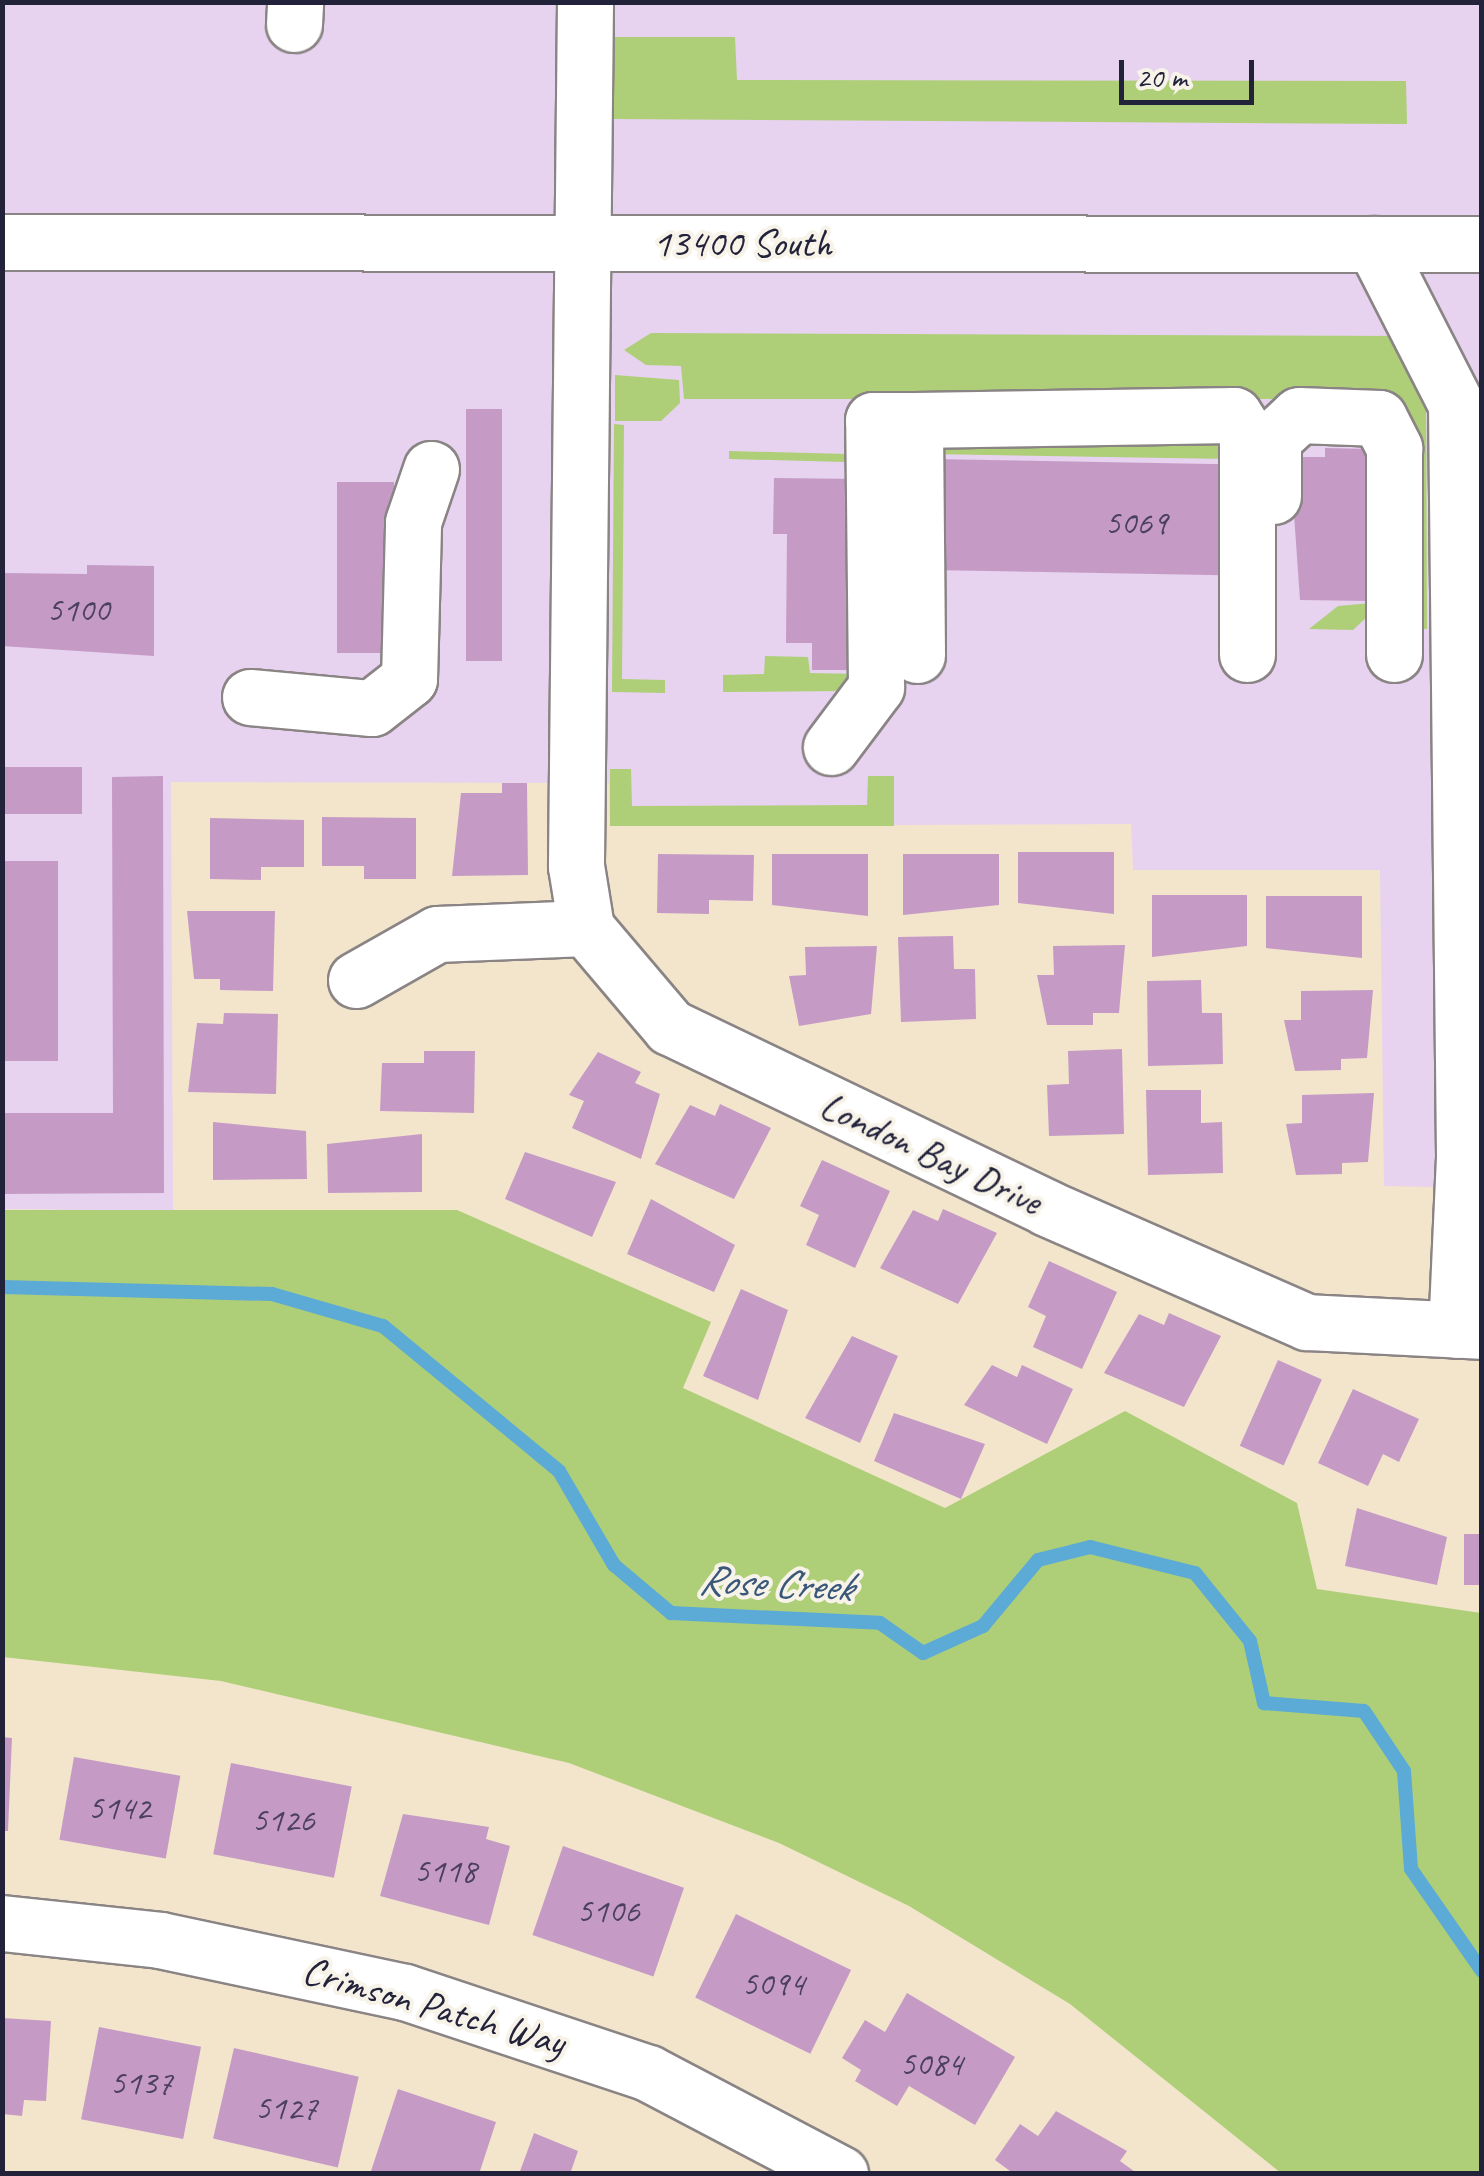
<!DOCTYPE html>
<style>
body{margin:0}
#map{position:relative;width:1484px;height:2176px;overflow:hidden;background:#f2e5cc;font-family:Caveat,sans-serif}
div>[style]{position:absolute}
.built>*{inset:0;background:#e7d2ef}
.green>*{inset:0;background:#aecf78}
.stream>*{height:14px;margin:-7px;padding:0 7px;transform-origin:7px;border-radius:7px;background:#5caad6}
.building>*{inset:0;background:#c59bc6;transform-origin:0 0}
.roads{filter:drop-shadow(2px 0 #8a8484) drop-shadow(-2px 0 #8a8484) drop-shadow(0 2px #8a8484) drop-shadow(0 -2px #8a8484)}
.minor>*{height:55px;margin:-27.5px;padding:0 27.5px;transform-origin:27.5px;border-radius:27.5px;background:#fff}
.major>*{height:55px;margin:-27.5px;padding:0 27.5px;transform-origin:27.5px;border-radius:27.5px;background:#fff}
span{translate:-50% -50%;white-space:nowrap;text-align:center;line-height:1.15;-webkit-text-stroke:8px #f7f3e8;paint-order:stroke}
.number-label{font-size:35px;color:#4b405e}
.number-label span{-webkit-text-stroke-width:0}
.street-label{font-size:40px;color:#22223b}
.water-label{font-size:42px;color:#395879;font-style:italic}
.frame{position:absolute;inset:0;border:5px solid #22223b;pointer-events:none}
.scale{position:absolute;left:1119px;top:60px;width:135px;height:45px;box-sizing:border-box;border:5px solid #22223b;border-top:0;padding-left:12px;font-size:30px;line-height:35px;white-space:nowrap;color:#22223b;-webkit-text-stroke:8px #f7f3e8;paint-order:stroke}
</style>
<div id="map">
<div class="built">
<div style="clip-path:polygon(3px 3px,1481px 3px,1481px 1188px,1384px 1186px,1380px 870px,1133px 870px,1131px 824px,610px 826px,609px 783px,171px 782px,173px 1211px,3px 1209px)"></div>
</div>
<div class="green">
<div style="clip-path:polygon(609px 37px,735px 37px,737px 80px,1406px 81px,1407px 124px,612px 119px)"></div>
<div style="clip-path:polygon(651px 333px,1406px 336px,1426px 358px,1427px 629px,1406px 628px,1396px 399px,684px 399px,681px 366px,646px 365px,624px 350px)"></div>
<div style="clip-path:polygon(615px 375px,679px 380px,680px 403px,661px 421px,615px 421px)"></div>
<div style="clip-path:polygon(614px 424px,624px 425px,622px 679px,665px 680px,665px 693px,612px 692px)"></div>
<div style="clip-path:polygon(1206px 424px,1230px 459px,927px 454px,937px 432px)"></div>
<div style="clip-path:polygon(729px 451px,848px 454px,852px 476px,846px 462px,729px 459px)"></div>
<div style="clip-path:polygon(1383px 602px,1353px 630px,1309px 629px,1338px 606px)"></div>
<div style="clip-path:polygon(765px 656px,808px 657px,810px 673px,859px 674px,844px 691px,723px 692px,723px 675px,764px 674px)"></div>
<div style="clip-path:polygon(610px 769px,631px 769px,632px 806px,867px 805px,868px 776px,894px 776px,894px 826px,610px 826px)"></div>
<div style="clip-path:polygon(2px 1210px,457px 1210px,711px 1322px,683px 1388px,945px 1508px,1125px 1411px,1297px 1503px,1317px 1589px,1481px 1613px,1481px 2173px,1281px 2173px,1070px 2004px,909px 1906px,779px 1843px,569px 1763px,221px 1681px,3px 1657px)"></div>
</div>
<div class="stream">
<div style="left:2px;top:1287px;width:270px;rotate:1.5deg"></div>
<div style="left:272px;top:1294px;width:116px;rotate:16.1deg"></div>
<div style="left:383px;top:1326px;width:228px;rotate:39.5deg"></div>
<div style="left:559px;top:1471px;width:109px;rotate:59.7deg"></div>
<div style="left:614px;top:1565px;width:75px;rotate:40.1deg"></div>
<div style="left:671px;top:1613px;width:209px;rotate:2.7deg"></div>
<div style="left:880px;top:1623px;width:52px;rotate:34.9deg"></div>
<div style="left:923px;top:1653px;width:66px;rotate:-24.2deg"></div>
<div style="left:983px;top:1626px;width:86px;rotate:-50.2deg"></div>
<div style="left:1038px;top:1560px;width:54px;rotate:-14deg"></div>
<div style="left:1090px;top:1547px;width:108px;rotate:13.9deg"></div>
<div style="left:1195px;top:1573px;width:87px;rotate:51deg"></div>
<div style="left:1250px;top:1641px;width:64px;rotate:77.3deg"></div>
<div style="left:1264px;top:1703px;width:100px;rotate:4.6deg"></div>
<div style="left:1364px;top:1711px;width:72px;rotate:56.3deg"></div>
<div style="left:1404px;top:1771px;width:98px;rotate:85.9deg"></div>
<div style="left:1411px;top:1869px;width:124px;rotate:55.2deg"></div>
</div>
<div class="building">
<div style="left:466px;top:409px;width:36px;height:252px"></div>
<div style="clip-path:polygon(1325px 448px,1371px 449px,1369px 601px,1300px 600px,1290px 457px,1325px 457px)"></div>
<div style="left:929px;top:459px;width:296px;height:111px;rotate:1deg"></div>
<div style="clip-path:polygon(774px 478px,860px 479px,858px 670px,812px 670px,812px 643px,786px 643px,787px 534px,773px 534px)"></div>
<div style="left:394px;top:482px;width:171px;height:57px;rotate:90deg"></div>
<div style="clip-path:polygon(87px 565px,154px 566px,154px 656px,2px 646px,2px 573px,87px 574px)"></div>
<div style="left:2px;top:767px;width:80px;height:47px"></div>
<div style="clip-path:polygon(163px 776px,164px 1193px,2px 1194px,2px 1113px,113px 1113px,112px 777px)"></div>
<div style="clip-path:polygon(502px 783px,527px 783px,528px 875px,452px 876px,461px 793px,502px 793px)"></div>
<div style="clip-path:polygon(322px 817px,416px 818px,416px 879px,364px 879px,364px 866px,322px 866px)"></div>
<div style="clip-path:polygon(210px 818px,304px 820px,304px 867px,261px 867px,261px 880px,210px 879px)"></div>
<div style="clip-path:polygon(1018px 852px,1114px 852px,1114px 914px,1018px 903px)"></div>
<div style="clip-path:polygon(658px 854px,754px 855px,753px 901px,709px 900px,709px 914px,657px 913px)"></div>
<div style="clip-path:polygon(772px 854px,868px 854px,868px 916px,772px 905px)"></div>
<div style="clip-path:polygon(903px 854px,999px 854px,999px 905px,903px 915px)"></div>
<div style="left:2px;top:861px;width:56px;height:200px"></div>
<div style="clip-path:polygon(1152px 895px,1247px 895px,1247px 946px,1152px 957px)"></div>
<div style="clip-path:polygon(1266px 896px,1362px 896px,1362px 958px,1266px 948px)"></div>
<div style="clip-path:polygon(187px 911px,275px 911px,273px 991px,220px 990px,220px 979px,194px 979px)"></div>
<div style="clip-path:polygon(953px 936px,954px 969px,975px 969px,976px 1019px,901px 1022px,898px 937px)"></div>
<div style="clip-path:polygon(1125px 945px,1119px 1013px,1093px 1013px,1093px 1025px,1047px 1025px,1037px 975px,1054px 975px,1053px 946px)"></div>
<div style="clip-path:polygon(877px 946px,871px 1014px,799px 1026px,789px 976px,806px 975px,805px 947px)"></div>
<div style="clip-path:polygon(1201px 980px,1202px 1013px,1222px 1013px,1223px 1064px,1148px 1066px,1147px 981px)"></div>
<div style="clip-path:polygon(1373px 990px,1367px 1058px,1341px 1059px,1341px 1070px,1295px 1071px,1284px 1020px,1301px 1020px,1301px 991px)"></div>
<div style="clip-path:polygon(224px 1013px,278px 1014px,276px 1094px,188px 1092px,197px 1023px,223px 1024px)"></div>
<div style="clip-path:polygon(1122px 1049px,1124px 1134px,1049px 1136px,1047px 1085px,1069px 1084px,1068px 1051px)"></div>
<div style="clip-path:polygon(424px 1051px,475px 1051px,474px 1113px,380px 1111px,382px 1063px,424px 1063px)"></div>
<div style="clip-path:polygon(598px 1052px,641px 1072px,635px 1083px,660px 1094px,641px 1159px,572px 1128px,584px 1101px,569px 1095px)"></div>
<div style="clip-path:polygon(1146px 1090px,1201px 1090px,1201px 1123px,1222px 1122px,1223px 1173px,1148px 1175px)"></div>
<div style="clip-path:polygon(1374px 1093px,1368px 1162px,1342px 1163px,1342px 1174px,1296px 1175px,1286px 1124px,1302px 1123px,1302px 1095px)"></div>
<div style="clip-path:polygon(720px 1104px,771px 1128px,734px 1199px,655px 1164px,690px 1105px,715px 1116px)"></div>
<div style="clip-path:polygon(213px 1122px,306px 1131px,307px 1179px,213px 1180px)"></div>
<div style="clip-path:polygon(422px 1134px,422px 1192px,328px 1193px,327px 1144px)"></div>
<div style="clip-path:polygon(525px 1152px,616px 1182px,592px 1237px,505px 1199px)"></div>
<div style="clip-path:polygon(822px 1160px,890px 1191px,855px 1268px,806px 1245px,819px 1215px,800px 1206px)"></div>
<div style="clip-path:polygon(651px 1199px,735px 1245px,714px 1292px,627px 1254px)"></div>
<div style="clip-path:polygon(943px 1209px,997px 1233px,958px 1304px,880px 1268px,913px 1210px,938px 1221px)"></div>
<div style="clip-path:polygon(1049px 1261px,1117px 1292px,1082px 1369px,1033px 1347px,1046px 1316px,1028px 1307px)"></div>
<div style="clip-path:polygon(741px 1289px,788px 1310px,758px 1400px,703px 1376px)"></div>
<div style="clip-path:polygon(1169px 1313px,1221px 1336px,1184px 1407px,1104px 1373px,1139px 1314px,1164px 1325px)"></div>
<div style="clip-path:polygon(852px 1336px,898px 1356px,860px 1443px,805px 1418px)"></div>
<div style="left:1278px;top:1360px;width:48px;height:94px;rotate:24deg"></div>
<div style="clip-path:polygon(992px 1365px,1017px 1377px,1022px 1365px,1073px 1389px,1047px 1444px,964px 1405px)"></div>
<div style="clip-path:polygon(1353px 1389px,1419px 1419px,1399px 1462px,1383px 1454px,1368px 1486px,1318px 1463px)"></div>
<div style="clip-path:polygon(894px 1413px,985px 1444px,961px 1499px,874px 1461px)"></div>
<div style="clip-path:polygon(1357px 1508px,1447px 1537px,1437px 1585px,1345px 1566px)"></div>
<div style="left:1464px;top:1534px;width:18px;height:51px"></div>
<div style="clip-path:polygon(2px 1737px,12px 1738px,8px 1831px,2px 1831px)"></div>
<div style="left:74px;top:1757px;width:108px;height:84px;rotate:10deg"></div>
<div style="left:231px;top:1763px;width:123px;height:93px;rotate:11deg"></div>
<div style="clip-path:polygon(403px 1814px,489px 1827px,486px 1839px,510px 1846px,489px 1925px,380px 1896px)"></div>
<div style="left:563px;top:1846px;width:128px;height:94px;rotate:19deg"></div>
<div style="left:736px;top:1914px;width:128px;height:93px;rotate:26deg"></div>
<div style="clip-path:polygon(907px 1993px,1015px 2057px,975px 2125px,909px 2086px,897px 2106px,855px 2081px,861px 2070px,842px 2058px,865px 2020px,885px 2032px)"></div>
<div style="clip-path:polygon(2px 2018px,51px 2021px,46px 2101px,24px 2100px,22px 2116px,2px 2114px)"></div>
<div style="left:99px;top:2027px;width:104px;height:94px;rotate:11deg"></div>
<div style="left:234px;top:2048px;width:128px;height:93px;rotate:13deg"></div>
<div style="clip-path:polygon(398px 2089px,496px 2122px,479px 2174px,370px 2174px)"></div>
<div style="clip-path:polygon(1056px 2111px,1127px 2151px,1120px 2161px,1138px 2174px,1014px 2174px,995px 2160px,1020px 2124px,1038px 2136px)"></div>
<div style="clip-path:polygon(534px 2133px,578px 2151px,570px 2174px,519px 2174px)"></div>
</div>
<div class="roads">
<div class="minor">
<div style="left:585px;top:2px;width:864px;rotate:90.6deg"></div>
<div style="left:576px;top:866px;width:63px;rotate:80.8deg"></div>
<div style="left:586px;top:928px;width:130px;rotate:49.7deg"></div>
<div style="left:670px;top:1027px;width:418px;rotate:25.6deg"></div>
<div style="left:1047px;top:1208px;width:284px;rotate:23.7deg"></div>
<div style="left:1307px;top:1322px;width:175px;rotate:2.9deg"></div>
<div style="left:294px;top:24px;width:22px;rotate:-87deg"></div>
<div style="left:1374px;top:244px;width:180px;rotate:62.9deg"></div>
<div style="left:1456px;top:404px;width:753px;rotate:89.39deg"></div>
<div style="left:1464px;top:1157px;width:173px;rotate:92.6deg"></div>
<div style="left:1273px;top:496px;width:57px;rotate:-90deg"></div>
<div style="left:1273px;top:439px;width:35px;rotate:-43deg"></div>
<div style="left:1299px;top:415px;width:80px;rotate:2.1deg"></div>
<div style="left:1379px;top:418px;width:34px;rotate:63deg"></div>
<div style="left:1394px;top:448px;width:206px;rotate:90deg"></div>
<div style="left:917px;top:655px;width:235px;rotate:-90.5deg"></div>
<div style="left:915px;top:420px;width:319px;rotate:-0.9deg"></div>
<div style="left:1234px;top:415px;width:24px;rotate:57deg"></div>
<div style="left:1247px;top:435px;width:219px;rotate:90deg"></div>
<div style="left:250px;top:697px;width:122px;rotate:5.2deg"></div>
<div style="left:372px;top:708px;width:47px;rotate:-38.1deg"></div>
<div style="left:409px;top:679px;width:157px;rotate:-88.5deg"></div>
<div style="left:413px;top:522px;width:56px;rotate:-71.2deg"></div>
<div style="left:831px;top:747px;width:75px;rotate:-53.1deg"></div>
<div style="left:876px;top:687px;width:267px;rotate:-90.6deg"></div>
<div style="left:873px;top:420px;width:42px"></div>
<div style="left:356px;top:980px;width:93px;rotate:-29.6deg"></div>
<div style="left:437px;top:934px;width:149px;rotate:-2.3deg"></div>
<div style="left:2px;top:1923px;width:159px;rotate:6.1deg"></div>
<div style="left:160px;top:1940px;width:250px;rotate:12deg"></div>
<div style="left:405px;top:1992px;width:256px;rotate:18.4deg"></div>
<div style="left:648px;top:2073px;width:217px;rotate:27.7deg"></div>
</div>
<div class="major">
<div style="left:2px;top:242px;width:1480px;rotate:0.08deg"></div>
</div>
</div>
<div class="number-label">
<span style="left:1136px;top:523px">5069</span>
<span style="left:78px;top:610px">5100</span>
<span style="left:119px;top:1808px">5142</span>
<span style="left:283px;top:1820px">5126</span>
<span style="left:445px;top:1871px">5118</span>
<span style="left:608px;top:1911px">5106</span>
<span style="left:773px;top:1984px">5094</span>
<span style="left:931px;top:2064px">5084</span>
<span style="left:141px;top:2083px">5137</span>
<span style="left:286px;top:2108px">5127</span>
</div>
<div class="street-label">
<span style="left:742px;top:243px">13400 South</span>
<span style="left:931px;top:1153px;rotate:25deg">London Bay Drive</span>
<span style="left:434px;top:2006px;rotate:16deg">Crimson Patch Way</span>
</div>
<div class="water-label">
<span style="left:775px;top:1584px;rotate:3deg">Rose Creek</span>
</div>
<div class="frame"></div>
<div class="scale">20 m</div>
</div>
